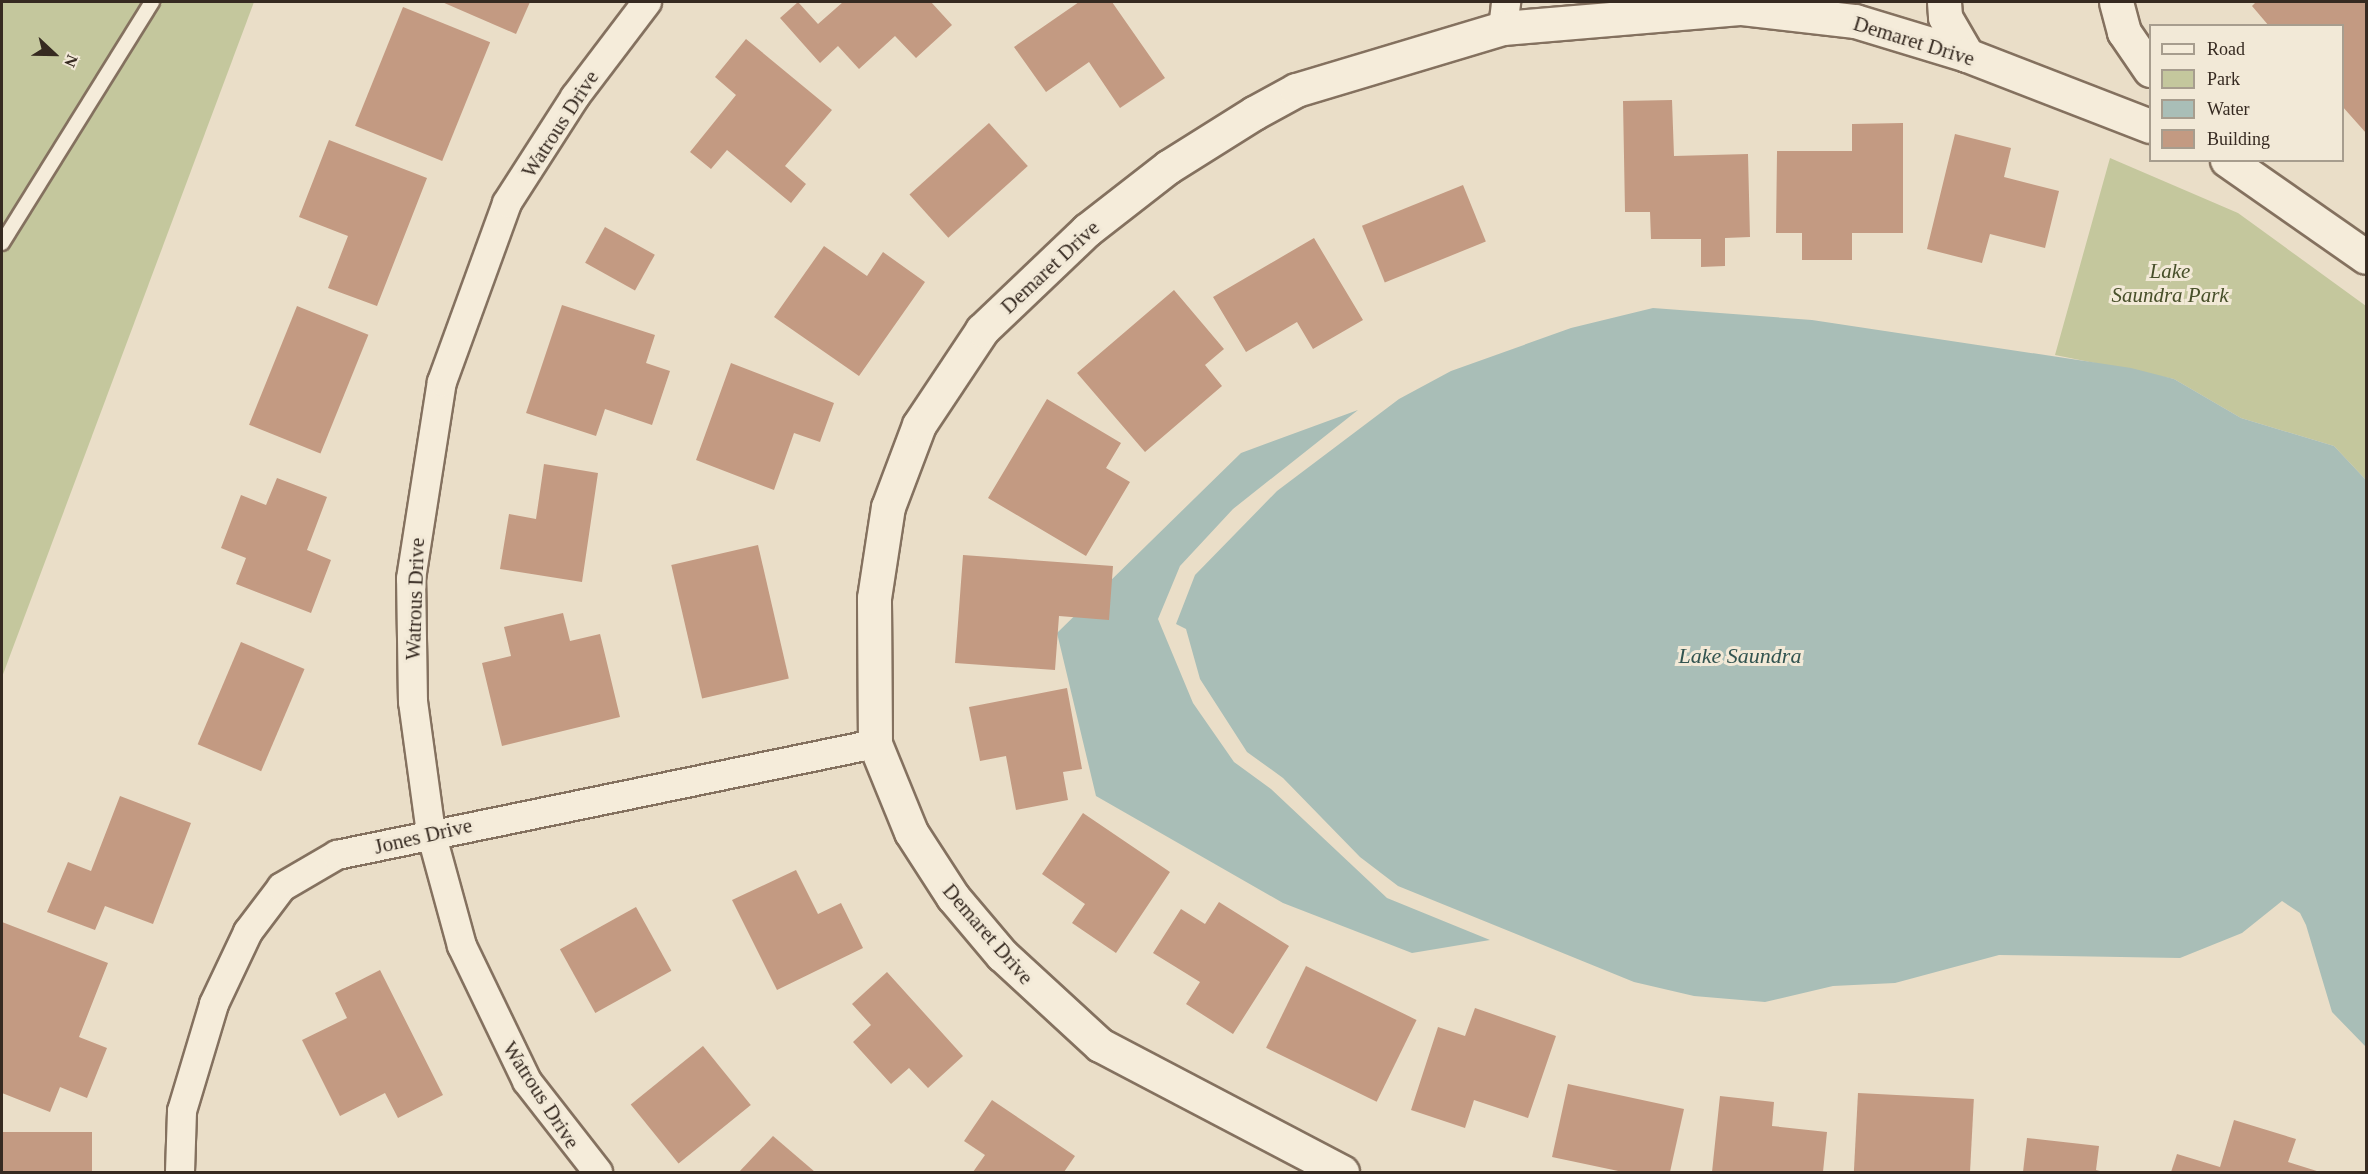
<!DOCTYPE html>
<style>
body{margin:0}
#map{position:relative;width:2368px;height:1174px;overflow:hidden;background:#eadec8;font-family:"Times New Roman",serif}
div>[style]{position:absolute}
.green>*{inset:0;background:#c4c79d}
.water>*{inset:0;background:#a9beb7}
.building>*{inset:0;background:#c39a82;transform-origin:0 0}
.roads{filter:drop-shadow(2px 0 #84715f) drop-shadow(-2px 0 #84715f) drop-shadow(0 2px #84715f) drop-shadow(0 -2px #84715f)}
.lane>*{height:14px;margin:-7px;padding:0 7px;transform-origin:7px;border-radius:7px;background:#f5ecda}
.street>*{height:28px;margin:-14px;padding:0 14px;transform-origin:14px;border-radius:14px;background:#f5ecda}
.secondary>*{height:33px;margin:-16.5px;padding:0 16.5px;transform-origin:16.5px;border-radius:16.5px;background:#f5ecda}
span{translate:-50% -50%;white-space:nowrap;text-align:center;line-height:1.15;-webkit-text-stroke:6px #f2e9d7;paint-order:stroke}
.street-label{font-size:21px;color:#362a21}
.park-label{font-size:21px;color:#48502a;font-style:italic}
.water-label{font-size:22px;color:#325450;font-style:italic}
.frame{position:absolute;inset:0;border:3px solid #362a21;pointer-events:none}
.legend{position:absolute;left:2149px;top:24px;width:195px;height:138px;box-sizing:border-box;background:#f2e9d7;border:2px solid #a79d8e;margin:0;padding:8px 10px;list-style:none;font-size:18px;color:#362a21}
.legend li{display:flex;align-items:center;gap:12px;height:30px}
.legend b{width:30px;border:2px solid #a79d8e}
.north{position:absolute;left:24px;top:24px;width:60px;height:60px;-webkit-text-stroke:4px #f2e9d7;paint-order:stroke;rotate:112deg;font-size:16px;font-weight:700;line-height:24px;text-align:center;color:#362a21}
.north::after{content:'';display:block;margin:auto;width:21px;height:27px;background:#362a21;clip-path:polygon(50% 0,100% 100%,50% 72%,0 100%)}
</style>
<div id="map">
<div class="green">
<div style="clip-path:polygon(2px 2px,254px 2px,2px 677px)"></div>
<div style="clip-path:polygon(2110px 158px,2238px 213px,2366px 306px,2366px 480px,2334px 446px,2241px 418px,2174px 379px,2055px 355px)"></div>
</div>
<div class="water">
<div style="clip-path:polygon(1653px 308px,1812px 320px,2131px 368px,2174px 379px,2241px 418px,2334px 446px,2366px 480px,2366px 1047px,2332px 1012px,2306px 925px,2300px 913px,2282px 901px,2242px 933px,2180px 958px,1999px 955px,1895px 983px,1833px 986px,1765px 1002px,1694px 996px,1634px 982px,1398px 886px,1360px 857px,1283px 778px,1247px 752px,1200px 679px,1186px 629px,1176px 624px,1195px 575px,1277px 491px,1399px 399px,1451px 371px,1571px 328px)"></div>
<div style="clip-path:polygon(1358px 410px,1233px 509px,1180px 566px,1158px 619px,1193px 703px,1234px 762px,1271px 789px,1387px 898px,1490px 940px,1412px 953px,1283px 903px,1096px 796px,1057px 633px,1241px 453px)"></div>
</div>
<div class="building">
<div style="clip-path:polygon(442px 2px,530px 2px,516px 34px)"></div>
<div style="clip-path:polygon(798px 2px,818px 24px,843px 2px,931px 2px,952px 25px,916px 58px,895px 36px,859px 69px,838px 46px,820px 63px,780px 18px)"></div>
<div style="clip-path:polygon(1079px 2px,1112px 2px,1165px 78px,1120px 108px,1089px 62px,1046px 92px,1014px 47px)"></div>
<div style="clip-path:polygon(2256px 2px,2366px 2px,2366px 133px,2342px 106px,2342px 26px,2269px 26px,2252px 6px)"></div>
<div style="left:403px;top:7px;width:94px;height:128px;rotate:22deg"></div>
<div style="clip-path:polygon(746px 39px,832px 110px,785px 166px,806px 184px,791px 203px,727px 150px,711px 169px,690px 152px,736px 95px,715px 77px)"></div>
<div style="clip-path:polygon(1672px 100px,1674px 156px,1748px 154px,1750px 237px,1725px 238px,1725px 266px,1701px 267px,1701px 239px,1651px 239px,1650px 212px,1625px 212px,1623px 101px)"></div>
<div style="left:989px;top:123px;width:58px;height:107px;rotate:48deg"></div>
<div style="clip-path:polygon(1903px 123px,1903px 233px,1852px 233px,1852px 260px,1802px 260px,1802px 233px,1776px 233px,1777px 151px,1852px 151px,1852px 124px)"></div>
<div style="clip-path:polygon(1955px 134px,2011px 148px,2004px 177px,2059px 191px,2045px 248px,1990px 234px,1982px 263px,1927px 249px)"></div>
<div style="clip-path:polygon(329px 140px,427px 178px,377px 306px,328px 288px,348px 236px,299px 217px)"></div>
<div style="left:1463px;top:185px;width:61px;height:109px;rotate:68deg"></div>
<div style="left:605px;top:227px;width:57px;height:41px;rotate:29deg"></div>
<div style="clip-path:polygon(1314px 238px,1363px 320px,1313px 349px,1297px 322px,1246px 352px,1213px 297px)"></div>
<div style="clip-path:polygon(824px 246px,867px 276px,883px 252px,925px 282px,859px 376px,774px 317px)"></div>
<div style="clip-path:polygon(1174px 290px,1224px 349px,1205px 365px,1222px 386px,1145px 452px,1077px 373px)"></div>
<div style="clip-path:polygon(562px 305px,655px 335px,646px 363px,670px 371px,652px 425px,605px 409px,596px 436px,526px 413px)"></div>
<div style="left:297px;top:306px;width:77px;height:128px;rotate:22deg"></div>
<div style="clip-path:polygon(731px 363px,834px 403px,820px 442px,794px 433px,774px 490px,696px 460px)"></div>
<div style="clip-path:polygon(1047px 399px,1121px 443px,1106px 468px,1130px 482px,1086px 556px,988px 498px)"></div>
<div style="clip-path:polygon(544px 464px,598px 473px,582px 582px,500px 569px,509px 514px,536px 519px)"></div>
<div style="clip-path:polygon(277px 478px,327px 497px,307px 550px,331px 560px,311px 613px,236px 584px,246px 558px,221px 548px,241px 495px,266px 505px)"></div>
<div style="left:758px;top:545px;width:137px;height:89px;rotate:77deg"></div>
<div style="clip-path:polygon(963px 555px,1113px 566px,1109px 620px,1059px 616px,1055px 670px,955px 663px)"></div>
<div style="clip-path:polygon(563px 613px,570px 641px,600px 634px,620px 717px,502px 746px,482px 663px,511px 656px,504px 627px)"></div>
<div style="left:241px;top:642px;width:69px;height:111px;rotate:23deg"></div>
<div style="clip-path:polygon(1067px 688px,1082px 769px,1063px 772px,1068px 800px,1016px 810px,1006px 756px,980px 761px,969px 707px)"></div>
<div style="clip-path:polygon(120px 796px,191px 823px,153px 924px,105px 906px,95px 930px,47px 912px,68px 862px,91px 871px)"></div>
<div style="clip-path:polygon(1083px 813px,1170px 872px,1116px 953px,1072px 923px,1085px 904px,1042px 874px)"></div>
<div style="clip-path:polygon(796px 870px,818px 914px,841px 903px,863px 948px,777px 990px,732px 900px)"></div>
<div style="clip-path:polygon(1219px 902px,1289px 946px,1233px 1034px,1186px 1004px,1200px 982px,1153px 953px,1181px 909px,1205px 924px)"></div>
<div style="left:636px;top:907px;width:73px;height:87px;rotate:61deg"></div>
<div style="clip-path:polygon(2px 922px,108px 963px,79px 1037px,107px 1048px,87px 1098px,60px 1087px,50px 1112px,2px 1093px)"></div>
<div style="left:1306px;top:966px;width:123px;height:91px;rotate:26deg"></div>
<div style="clip-path:polygon(380px 970px,443px 1095px,398px 1118px,385px 1093px,340px 1116px,302px 1040px,347px 1018px,335px 993px)"></div>
<div style="clip-path:polygon(887px 972px,963px 1056px,928px 1088px,909px 1068px,891px 1084px,853px 1042px,871px 1025px,852px 1004px)"></div>
<div style="clip-path:polygon(1475px 1008px,1556px 1036px,1528px 1118px,1474px 1100px,1465px 1128px,1411px 1110px,1438px 1027px,1465px 1036px)"></div>
<div style="left:703px;top:1046px;width:76px;height:93px;rotate:51deg"></div>
<div style="clip-path:polygon(1568px 1084px,1684px 1109px,1670px 1172px,1623px 1172px,1552px 1157px)"></div>
<div style="left:1858px;top:1093px;width:116px;height:79px;rotate:3deg"></div>
<div style="clip-path:polygon(1720px 1096px,1774px 1102px,1772px 1126px,1827px 1132px,1823px 1172px,1712px 1172px)"></div>
<div style="clip-path:polygon(992px 1100px,1075px 1156px,1064px 1172px,973px 1172px,985px 1155px,964px 1141px)"></div>
<div style="clip-path:polygon(2234px 1120px,2296px 1139px,2288px 1162px,2320px 1172px,2171px 1172px,2177px 1154px,2220px 1167px)"></div>
<div style="left:2px;top:1132px;width:90px;height:40px"></div>
<div style="clip-path:polygon(773px 1136px,815px 1172px,739px 1172px)"></div>
<div style="clip-path:polygon(2027px 1138px,2099px 1146px,2096px 1170px,2104px 1172px,2023px 1172px)"></div>
</div>
<div class="roads">
<div class="lane">
<div style="left:2px;top:243px;width:284px;rotate:-58.1deg"></div>
</div>
<div class="street">
<div style="left:1503px;top:28px;width:26px;rotate:-83deg"></div>
<div style="left:180px;top:1172px;width:61px;rotate:-88.1deg"></div>
<div style="left:182px;top:1111px;width:112px;rotate:-73.3deg"></div>
<div style="left:214px;top:1004px;width:80px;rotate:-64.7deg"></div>
<div style="left:248px;top:932px;width:56px;rotate:-52.9deg"></div>
<div style="left:282px;top:887px;width:64px;rotate:-30.2deg"></div>
<div style="left:337px;top:855px;width:549px;rotate:-11.66deg"></div>
<div style="left:598px;top:1172px;width:115px;rotate:-128deg"></div>
<div style="left:527px;top:1081px;width:150px;rotate:-115.7deg"></div>
<div style="left:462px;top:946px;width:117px;rotate:-105.3deg"></div>
<div style="left:431px;top:833px;width:132px;rotate:-97.8deg"></div>
<div style="left:413px;top:702px;width:123px;rotate:-90.9deg"></div>
<div style="left:411px;top:579px;width:199px;rotate:-81.1deg"></div>
<div style="left:442px;top:382px;width:190px;rotate:-70deg"></div>
<div style="left:507px;top:203px;width:126px;rotate:-57.3deg"></div>
<div style="left:575px;top:97px;width:119px;rotate:-52.8deg"></div>
</div>
<div class="secondary">
<div style="left:1944px;top:2px;width:15px;rotate:86deg"></div>
<div style="left:1945px;top:17px;width:44px;rotate:59.9deg"></div>
<div style="left:2116px;top:2px;width:31px;rotate:75deg"></div>
<div style="left:2124px;top:32px;width:46px;rotate:55.6deg"></div>
<div style="left:2227px;top:160px;width:169px;rotate:34.9deg"></div>
<div style="left:1342px;top:1172px;width:273px;rotate:-152.3deg"></div>
<div style="left:1100px;top:1045px;width:133px;rotate:-137.4deg"></div>
<div style="left:1002px;top:955px;width:76px;rotate:-130.2deg"></div>
<div style="left:953px;top:897px;width:77px;rotate:-122.9deg"></div>
<div style="left:911px;top:832px;width:95px;rotate:-112.2deg"></div>
<div style="left:875px;top:744px;width:146px;rotate:-90.4deg"></div>
<div style="left:874px;top:598px;width:92px;rotate:-81.3deg"></div>
<div style="left:888px;top:507px;width:88px;rotate:-69.3deg"></div>
<div style="left:919px;top:425px;width:114px;rotate:-56.4deg"></div>
<div style="left:982px;top:330px;width:145px;rotate:-43.6deg"></div>
<div style="left:1087px;top:230px;width:103px;rotate:-37.9deg"></div>
<div style="left:1168px;top:167px;width:102px;rotate:-32.1deg"></div>
<div style="left:1254px;top:113px;width:48px;rotate:-28.7deg"></div>
<div style="left:1296px;top:90px;width:216px;rotate:-16.7deg"></div>
<div style="left:1503px;top:28px;width:240px;rotate:-4.8deg"></div>
<div style="left:1742px;top:8px;width:114px;rotate:6.6deg"></div>
<div style="left:1855px;top:21px;width:117px;rotate:16.9deg"></div>
<div style="left:1967px;top:55px;width:196px;rotate:21.2deg"></div>
</div>
</div>
<div class="street-label">
<span style="left:1914px;top:41px;rotate:17deg">Demaret Drive</span>
<span style="left:560px;top:124px;rotate:-57deg">Watrous Drive</span>
<span style="left:1050px;top:267px;rotate:-43deg">Demaret Drive</span>
<span style="left:415px;top:599px;rotate:-88deg">Watrous Drive</span>
<span style="left:423px;top:836px;rotate:-13deg">Jones Drive</span>
<span style="left:988px;top:934px;rotate:49deg">Demaret Drive</span>
<span style="left:541px;top:1095px;rotate:57deg">Watrous Drive</span>
</div>
<div class="park-label">
<span style="left:2170px;top:283px">Lake<br>Saundra Park</span>
</div>
<div class="water-label">
<span style="left:1740px;top:656px">Lake Saundra</span>
</div>
<div class="frame"></div>
<ul class="legend">
<li><b style="height:8px;background:#f5ecda"></b>Road</li>
<li><b style="height:16px;background:#c4c79d"></b>Park</li>
<li><b style="height:16px;background:#a9beb7"></b>Water</li>
<li><b style="height:16px;background:#c39a82"></b>Building</li>
</ul>
<div class="north">N</div>
</div>
